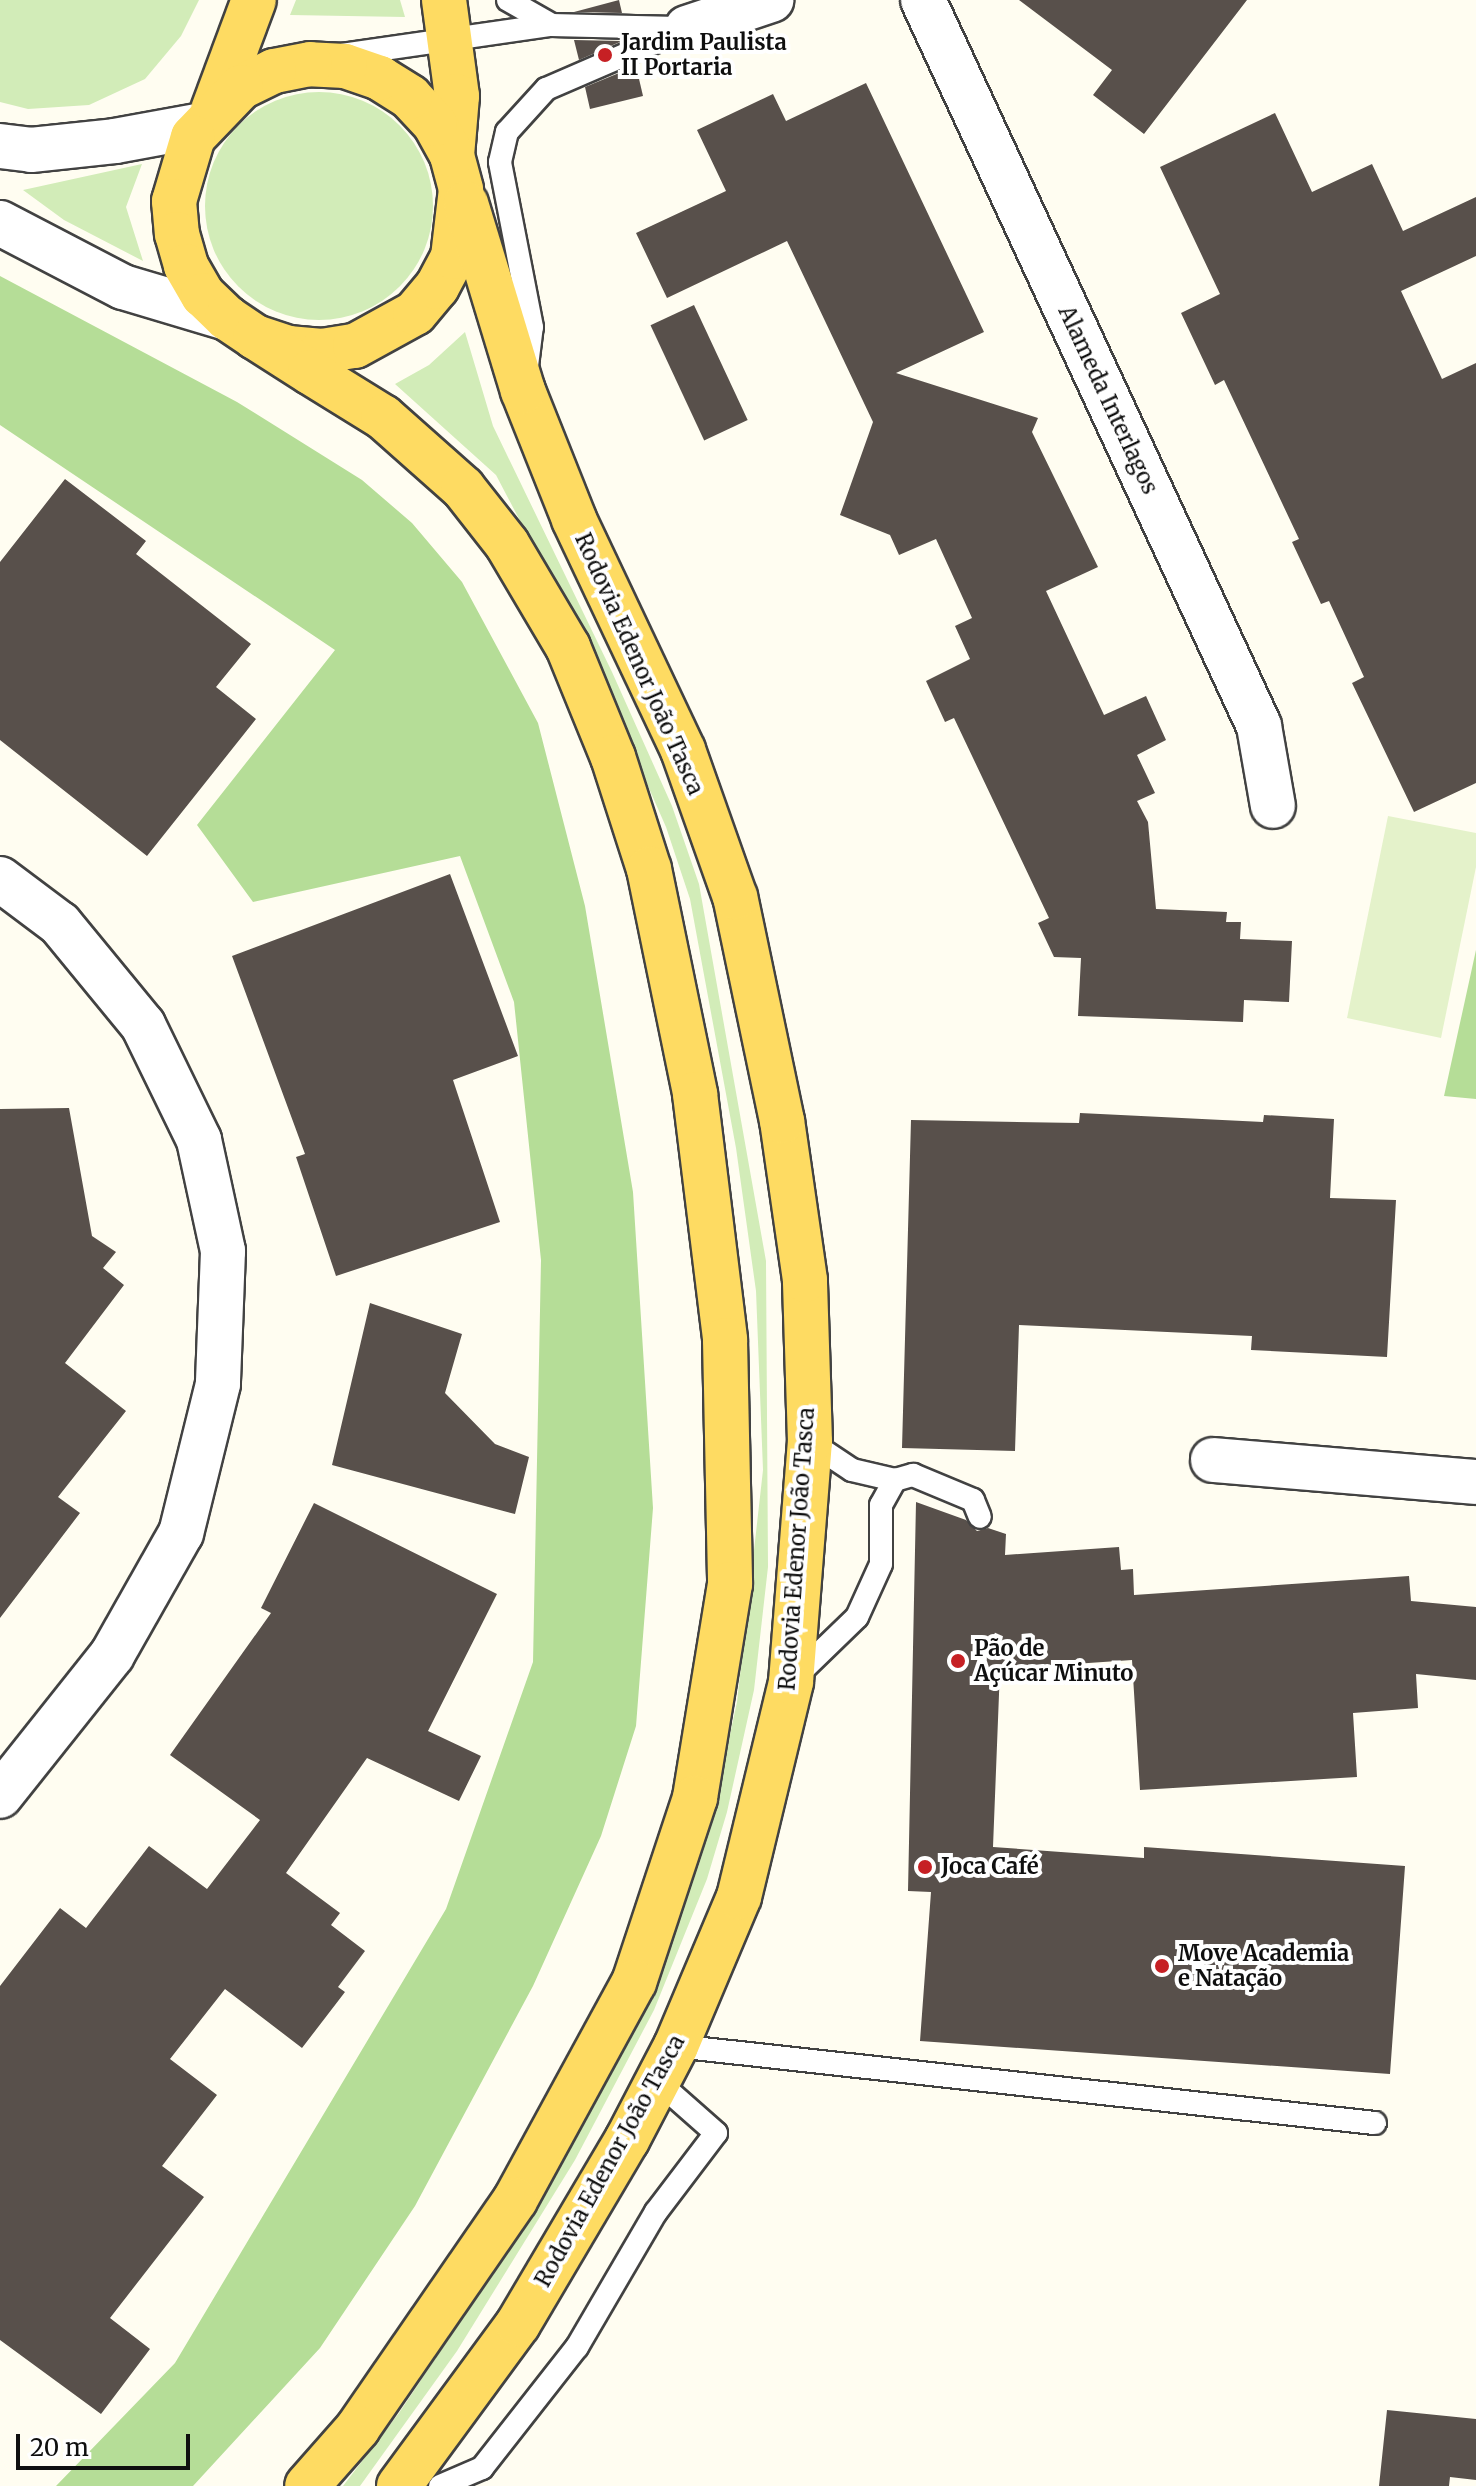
<!DOCTYPE html>
<meta charset="utf-8">
<style>
body{margin:0}
#map{position:relative;width:1476px;height:2486px;overflow:hidden;background:#fffdf1;font-family:Merriweather,serif}
div>[style]{position:absolute}
.green>*{inset:0;background:#d2ecb8}
.round{border-radius:50%}
.forest>*{inset:0;background:#b5dd97}
.pitch>*{inset:0;background:#e4f2ca}
.building>*{inset:0;background:#58504b;transform-origin:0 0}
.roads{filter:drop-shadow(2px 0 #424242) drop-shadow(-2px 0 #424242) drop-shadow(0 2px #424242) drop-shadow(0 -2px #424242)}
.service>*{height:22px;margin:-11px;padding:0 11px;transform-origin:11px;border-radius:11px;background:#fff}
.minor>*{height:44px;margin:-22px;padding:0 22px;transform-origin:22px;border-radius:22px;background:#fff}
.tertiary>*{height:44px;margin:-22px;padding:0 22px;transform-origin:22px;border-radius:22px;background:#fff}
.primary>*{height:44px;margin:-22px;padding:0 22px;transform-origin:22px;border-radius:22px;background:#fedb62}
.dots>*{width:22px;height:22px;translate:-50% -50%;box-sizing:border-box;border:4px solid #fff;border-radius:50%}
span{translate:-50% -50%;white-space:nowrap;text-align:center;line-height:1.15;-webkit-text-stroke:8px #fff;paint-order:stroke}
.poi-label{font-size:22px;color:#0f0f0f;font-weight:700}
.left{translate:0 -50%;text-align:left}
.street-label{font-size:22px;color:#0f0f0f}
.scale{position:absolute;left:16px;top:2434px;width:174px;height:36px;box-sizing:border-box;border:4px solid #0f0f0f;border-top:0;padding-left:10px;font-size:24px;line-height:28px;white-space:nowrap;color:#0f0f0f;-webkit-text-stroke:6px #fff;paint-order:stroke}
</style>
<div id="map">
<div class="green">
<div style="clip-path:polygon(0 0,199px 0,181px 36px,145px 79px,89px 105px,28px 109px,0 102px)"></div>
<div style="clip-path:polygon(296px 0,400px 0,405px 17px,290px 15px)"></div>
<div class="round" style="left:205px;top:92px;width:228px;height:228px"></div>
<div style="clip-path:polygon(142px 164px,126px 207px,143px 261px,64px 220px,23px 190px)"></div>
<div style="clip-path:polygon(465px 332px,493px 426px,612px 672px,672px 806px,699px 884px,766px 1261px,768px 1567px,754px 1690px,727px 1812px,707px 1879px,654px 2010px,575px 2160px,457px 2351px,360px 2486px,343px 2486px,399px 2413px,508px 2250px,605px 2079px,687px 1896px,711px 1822px,737px 1702px,763px 1470px,756px 1291px,736px 1148px,690px 899px,666px 827px,589px 652px,496px 475px,395px 384px,429px 365px)"></div>
</div>
<div class="forest">
<div style="clip-path:polygon(0 276px,237px 402px,362px 480px,412px 523px,462px 582px,538px 723px,585px 906px,633px 1192px,653px 1508px,636px 1726px,601px 1836px,533px 1986px,415px 2206px,320px 2348px,193px 2486px,56px 2486px,175px 2363px,446px 1909px,533px 1662px,541px 1260px,514px 1002px,460px 856px,253px 902px,197px 825px,335px 650px,0 425px)"></div>
<div style="clip-path:polygon(1476px 950px,1476px 1099px,1444px 1096px)"></div>
</div>
<div class="pitch">
<div style="clip-path:polygon(1388px 816px,1476px 833px,1476px 867px,1441px 1038px,1347px 1018px)"></div>
</div>
<div class="building">
<div style="clip-path:polygon(619px 0,622px 13px,574px 12px)"></div>
<div style="clip-path:polygon(1019px 0,1247px 0,1144px 134px,1093px 95px,1112px 70px)"></div>
<div style="clip-path:polygon(574px 40px,622px 41px,579px 60px)"></div>
<div style="clip-path:polygon(636px 66px,643px 96px,590px 109px,585px 87px)"></div>
<div style="clip-path:polygon(866px 83px,984px 332px,896px 373px,1038px 418px,1032px 432px,1098px 567px,1046px 591px,1104px 715px,1146px 696px,1166px 740px,1137px 755px,1155px 793px,1137px 801px,1148px 822px,1156px 909px,1227px 912px,1226px 922px,1241px 922px,1240px 939px,1292px 941px,1289px 1002px,1244px 1000px,1243px 1022px,1078px 1016px,1081px 958px,1054px 957px,1038px 923px,1049px 918px,954px 718px,945px 722px,926px 681px,970px 659px,955px 626px,972px 618px,936px 539px,899px 555px,890px 535px,840px 515px,873px 422px,787px 241px,667px 298px,636px 233px,726px 191px,697px 130px,773px 94px,786px 121px)"></div>
<div style="clip-path:polygon(1275px 113px,1312px 192px,1372px 164px,1403px 231px,1476px 197px,1476px 256px,1401px 291px,1442px 379px,1476px 363px,1476px 783px,1414px 812px,1352px 683px,1364px 677px,1329px 601px,1321px 604px,1292px 542px,1299px 539px,1224px 380px,1215px 385px,1181px 313px,1220px 294px,1160px 167px)"></div>
<div style="left:694px;top:305px;width:127px;height:48px;rotate:65deg"></div>
<div style="clip-path:polygon(65px 479px,146px 541px,136px 554px,251px 644px,216px 687px,256px 719px,147px 856px,0 740px,0 562px)"></div>
<div style="clip-path:polygon(450px 874px,518px 1056px,453px 1080px,500px 1222px,336px 1276px,296px 1157px,305px 1154px,232px 956px)"></div>
<div style="clip-path:polygon(69px 1108px,92px 1236px,116px 1252px,103px 1268px,124px 1285px,65px 1363px,126px 1411px,58px 1497px,80px 1513px,0 1618px,0 1109px)"></div>
<div style="clip-path:polygon(1080px 1113px,1263px 1122px,1264px 1115px,1334px 1119px,1330px 1198px,1396px 1200px,1387px 1357px,1251px 1350px,1252px 1336px,1019px 1325px,1015px 1451px,902px 1448px,911px 1120px,1079px 1123px)"></div>
<div style="clip-path:polygon(370px 1303px,462px 1334px,445px 1393px,495px 1444px,529px 1457px,515px 1514px,332px 1465px)"></div>
<div style="clip-path:polygon(916px 1502px,966px 1520px,977px 1531px,988px 1528px,1006px 1534px,1005px 1555px,1119px 1547px,1121px 1570px,1133px 1569px,1134px 1595px,1409px 1576px,1411px 1601px,1476px 1607px,1476px 1680px,1416px 1674px,1418px 1708px,1353px 1713px,1357px 1777px,1140px 1790px,1132px 1660px,1000px 1669px,993px 1847px,1144px 1858px,1144px 1847px,1405px 1866px,1390px 2074px,920px 2041px,931px 1892px,908px 1891px)"></div>
<div style="clip-path:polygon(314px 1503px,497px 1594px,428px 1731px,481px 1756px,459px 1801px,367px 1758px,286px 1873px,340px 1913px,331px 1925px,365px 1951px,338px 1987px,345px 1992px,302px 2048px,225px 1989px,170px 2059px,217px 2095px,162px 2166px,204px 2197px,110px 2318px,150px 2349px,101px 2414px,0 2340px,0 1986px,60px 1908px,86px 1928px,149px 1846px,207px 1889px,260px 1820px,170px 1755px,271px 1613px,261px 1608px)"></div>
<div style="clip-path:polygon(1387px 2410px,1476px 2419px,1476px 2480px,1450px 2477px,1449px 2486px,1379px 2486px)"></div>
</div>
<div class="roads">
<div class="service">
<div style="left:508px;top:0;width:48px;rotate:29.7deg"></div>
<div style="left:335px;top:56px;width:218px;rotate:-8.2deg"></div>
<div style="left:551px;top:25px;width:127px;rotate:1.4deg"></div>
<div style="left:527px;top:366px;width:39px;rotate:-83deg"></div>
<div style="left:532px;top:327px;width:168px;rotate:-101deg"></div>
<div style="left:500px;top:162px;width:31px;rotate:-77deg"></div>
<div style="left:507px;top:132px;width:58px;rotate:-47.8deg"></div>
<div style="left:546px;top:89px;width:154px;rotate:-23.4deg"></div>
<div style="left:810px;top:1442px;width:50px;rotate:33.7deg"></div>
<div style="left:852px;top:1470px;width:44px;rotate:13.1deg"></div>
<div style="left:895px;top:1480px;width:19px;rotate:-16deg"></div>
<div style="left:913px;top:1475px;width:65px;rotate:22.6deg"></div>
<div style="left:973px;top:1500px;width:18px;rotate:68deg"></div>
<div style="left:793px;top:1679px;width:89px;rotate:-44.1deg"></div>
<div style="left:857px;top:1617px;width:58px;rotate:-65.6deg"></div>
<div style="left:881px;top:1564px;width:59px;rotate:-90deg"></div>
<div style="left:881px;top:1505px;width:29px;rotate:-61deg"></div>
<div style="left:676px;top:2046px;width:703px;rotate:6.29deg"></div>
<div style="left:440px;top:2486px;width:46px;rotate:-23.2deg"></div>
<div style="left:482px;top:2468px;width:154px;rotate:-51.9deg"></div>
<div style="left:577px;top:2347px;width:156px;rotate:-59.7deg"></div>
<div style="left:656px;top:2212px;width:99px;rotate:-52.8deg"></div>
<div style="left:716px;top:2133px;width:79px;rotate:-138.6deg"></div>
</div>
<div class="minor">
<div style="left:923px;top:0;width:800px;rotate:65.16deg"></div>
<div style="left:1259px;top:726px;width:81px;rotate:80.1deg"></div>
<div style="left:687px;top:28px;width:89px;rotate:-18.4deg"></div>
<div style="left:0;top:879px;width:75px;rotate:36.9deg"></div>
<div style="left:60px;top:924px;width:131px;rotate:50.6deg"></div>
<div style="left:143px;top:1025px;width:128px;rotate:64deg"></div>
<div style="left:199px;top:1140px;width:114px;rotate:77.8deg"></div>
<div style="left:223px;top:1251px;width:133px;rotate:92.2deg"></div>
<div style="left:218px;top:1384px;width:154px;rotate:103.9deg"></div>
<div style="left:181px;top:1533px;width:140px;rotate:119.5deg"></div>
<div style="left:112px;top:1655px;width:180px;rotate:128.5deg"></div>
<div style="left:1213px;top:1460px;width:264px;rotate:4.8deg"></div>
</div>
<div class="tertiary">
<div style="left:0;top:146px;width:31px;rotate:7deg"></div>
<div style="left:31px;top:150px;width:84px;rotate:-6.1deg"></div>
<div style="left:115px;top:141px;width:88px;rotate:-10.4deg"></div>
<div style="left:0;top:223px;width:139px;rotate:27.5deg"></div>
<div style="left:123px;top:287px;width:109px;rotate:16.6deg"></div>
</div>
<div class="primary">
<div style="left:444px;top:0;width:97px;rotate:82.3deg"></div>
<div style="left:457px;top:96px;width:59px;rotate:94.8deg"></div>
<div style="left:213px;top:110px;width:117px;rotate:-69.6deg"></div>
<div style="left:255px;top:337px;width:35px;rotate:18deg"></div>
<div style="left:288px;top:348px;width:34px;rotate:5deg"></div>
<div style="left:322px;top:351px;width:33px;rotate:-9deg"></div>
<div style="left:355px;top:346px;width:68px;rotate:-28.8deg"></div>
<div style="left:415px;top:313px;width:34px;rotate:-50deg"></div>
<div style="left:437px;top:287px;width:34px;rotate:-62deg"></div>
<div style="left:453px;top:257px;width:68px;rotate:-83.3deg"></div>
<div style="left:461px;top:189px;width:35px;rotate:-105deg"></div>
<div style="left:452px;top:155px;width:35px;rotate:-119deg"></div>
<div style="left:435px;top:124px;width:37px;rotate:-133deg"></div>
<div style="left:410px;top:97px;width:36px;rotate:-148deg"></div>
<div style="left:380px;top:78px;width:37px;rotate:-161deg"></div>
<div style="left:345px;top:66px;width:35px;rotate:-177deg"></div>
<div style="left:310px;top:64px;width:37px;rotate:169deg"></div>
<div style="left:274px;top:71px;width:37px;rotate:154deg"></div>
<div style="left:241px;top:87px;width:69px;rotate:133.8deg"></div>
<div style="left:193px;top:137px;width:67px;rotate:106.5deg"></div>
<div style="left:174px;top:201px;width:33px;rotate:85deg"></div>
<div style="left:177px;top:234px;width:33px;rotate:74deg"></div>
<div style="left:186px;top:266px;width:34px;rotate:60deg"></div>
<div style="left:203px;top:295px;width:33px;rotate:44deg"></div>
<div style="left:227px;top:318px;width:34px;rotate:34deg"></div>
<div style="left:255px;top:337px;width:65px;rotate:32.5deg"></div>
<div style="left:310px;top:372px;width:86px;rotate:31.7deg"></div>
<div style="left:383px;top:417px;width:107px;rotate:41.6deg"></div>
<div style="left:463px;top:488px;width:71px;rotate:51.8deg"></div>
<div style="left:507px;top:544px;width:120px;rotate:59.4deg"></div>
<div style="left:568px;top:647px;width:119px;rotate:67.8deg"></div>
<div style="left:613px;top:757px;width:118px;rotate:72.2deg"></div>
<div style="left:649px;top:869px;width:230px;rotate:78.4deg"></div>
<div style="left:695px;top:1094px;width:248px;rotate:83deg"></div>
<div style="left:725px;top:1340px;width:244px;rotate:88.8deg"></div>
<div style="left:730px;top:1584px;width:217px;rotate:99.3deg"></div>
<div style="left:695px;top:1798px;width:194px;rotate:108.3deg"></div>
<div style="left:634px;top:1982px;width:248px;rotate:118.6deg"></div>
<div style="left:515px;top:2200px;width:277px;rotate:124.6deg"></div>
<div style="left:358px;top:2428px;width:77px;rotate:131.3deg"></div>
<div style="left:399px;top:2486px;width:201px;rotate:-53.7deg"></div>
<div style="left:518px;top:2324px;width:214px;rotate:-59.4deg"></div>
<div style="left:627px;top:2140px;width:106px;rotate:-62.5deg"></div>
<div style="left:676px;top:2046px;width:162px;rotate:-67.1deg"></div>
<div style="left:739px;top:1897px;width:221px;rotate:-76.4deg"></div>
<div style="left:791px;top:1682px;width:241px;rotate:-85.5deg"></div>
<div style="left:810px;top:1442px;width:162px;rotate:-91.8deg"></div>
<div style="left:805px;top:1280px;width:161px;rotate:-98.2deg"></div>
<div style="left:782px;top:1121px;width:229px;rotate:-101.8deg"></div>
<div style="left:735px;top:897px;width:156px;rotate:-109.5deg"></div>
<div style="left:683px;top:750px;width:255px;rotate:-115.3deg"></div>
<div style="left:574px;top:519px;width:138px;rotate:-111.7deg"></div>
<div style="left:523px;top:391px;width:196px;rotate:-106.9deg"></div>
</div>
</div>
<div class="dots">
<div style="left:605px;top:55px;background:#c62024"></div>
<div style="left:958px;top:1661px;background:#c62024"></div>
<div style="left:925px;top:1867px;background:#c62024"></div>
<div style="left:1162px;top:1966px;background:#c62024"></div>
</div>
<div class="poi-label">
<span class="left" style="left:621px;top:55px">Jardim Paulista<br>II Portaria</span>
<span class="left" style="left:974px;top:1661px">Pão de<br>Açúcar Minuto</span>
<span class="left" style="left:941px;top:1867px">Joca Café</span>
<span class="left" style="left:1178px;top:1966px">Move Academia<br>e Natação</span>
</div>
<div class="street-label">
<span style="left:1108px;top:400px;rotate:65deg">Alameda Interlagos</span>
<span style="left:639px;top:664px;rotate:66deg">Rodovia Edenor João Tasca</span>
<span style="left:797px;top:1549px;rotate:-86deg">Rodovia Edenor João Tasca</span>
<span style="left:610px;top:2161px;rotate:-61deg">Rodovia Edenor João Tasca</span>
</div>
<div class="scale">20 m</div>
</div>
